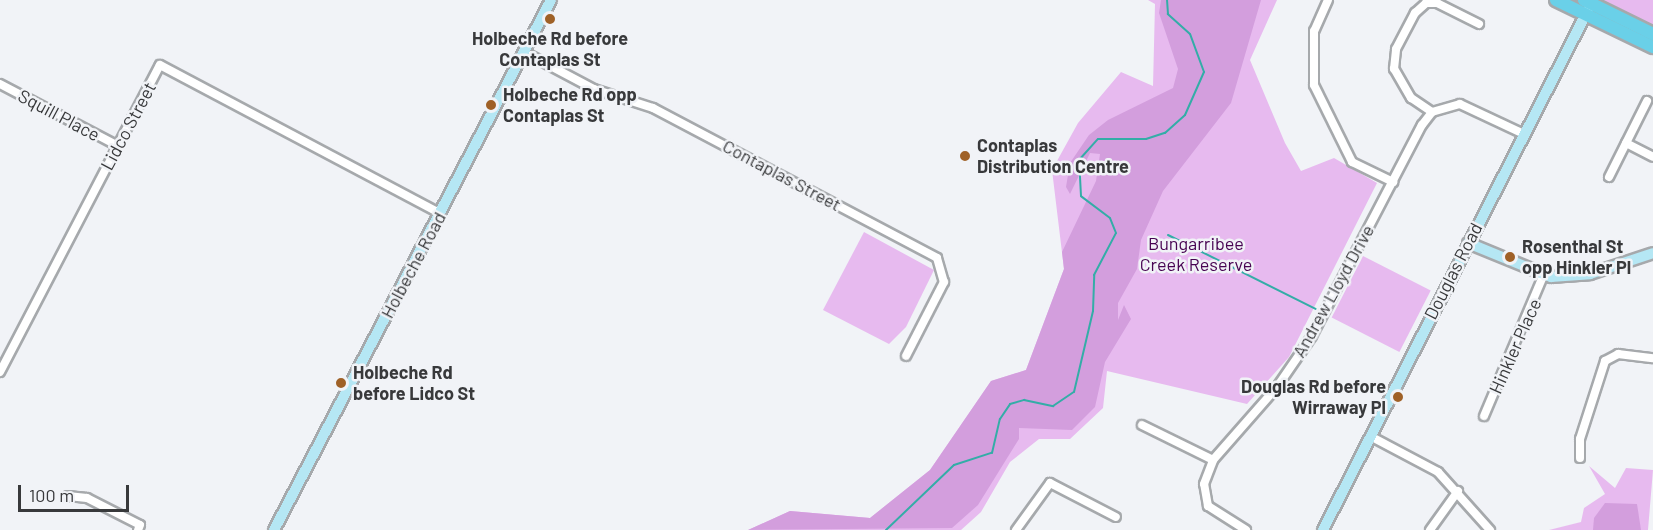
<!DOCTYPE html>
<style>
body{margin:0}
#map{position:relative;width:1653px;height:530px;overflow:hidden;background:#f1f3f7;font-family:Barlow,sans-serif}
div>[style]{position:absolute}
.green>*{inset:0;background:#e7baef;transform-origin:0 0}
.forest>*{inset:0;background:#d39edd}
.stream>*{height:2px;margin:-1px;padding:0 1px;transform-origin:1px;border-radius:1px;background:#33ada7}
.roads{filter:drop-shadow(2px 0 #a6a9ac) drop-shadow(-2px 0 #a6a9ac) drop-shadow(0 2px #a6a9ac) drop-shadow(0 -2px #a6a9ac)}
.street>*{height:8px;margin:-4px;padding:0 4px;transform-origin:4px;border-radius:4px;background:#fff}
.secondary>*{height:10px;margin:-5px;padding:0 5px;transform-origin:5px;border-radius:5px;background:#b5e7f4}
.primary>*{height:12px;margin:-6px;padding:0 6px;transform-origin:6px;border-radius:6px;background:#6ad0e8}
.dots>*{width:16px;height:16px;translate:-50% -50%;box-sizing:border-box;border:3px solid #f1f3f7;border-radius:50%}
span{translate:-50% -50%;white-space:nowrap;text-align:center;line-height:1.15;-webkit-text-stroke:5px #f1f3f7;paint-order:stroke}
.poi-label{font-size:18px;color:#38393b;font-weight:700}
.left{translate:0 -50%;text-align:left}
.right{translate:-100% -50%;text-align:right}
.street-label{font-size:18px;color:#38393b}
.park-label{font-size:18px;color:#470352}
.scale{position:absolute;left:18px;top:485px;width:111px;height:27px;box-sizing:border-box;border:3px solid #38393b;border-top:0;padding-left:8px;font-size:18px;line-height:21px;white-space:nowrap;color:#38393b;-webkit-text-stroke:4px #f1f3f7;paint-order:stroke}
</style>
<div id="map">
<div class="green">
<div style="clip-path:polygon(1148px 0,1277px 0,1250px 60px,1285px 143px,1301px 171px,1334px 158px,1377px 183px,1289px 357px,1247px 404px,1107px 371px,1103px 408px,1070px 439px,1039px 439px,1010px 462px,981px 512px,961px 530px,748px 530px,790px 511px,870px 518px,930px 470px,991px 381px,1026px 370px,1064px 269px,1052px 170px,1078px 123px,1121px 72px,1153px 86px,1155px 4px)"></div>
<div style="clip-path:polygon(1601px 0,1653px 0,1653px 29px,1603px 4px)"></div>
<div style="clip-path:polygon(864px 232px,934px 270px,906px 327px,889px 344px,823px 310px)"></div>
<div style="left:1363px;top:256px;width:76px;height:69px;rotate:27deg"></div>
<div style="clip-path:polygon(1589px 466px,1615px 488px,1626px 468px,1653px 470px,1648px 530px,1549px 530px,1581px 522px,1584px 508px,1605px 494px)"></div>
</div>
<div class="forest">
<div style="clip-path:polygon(1161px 0,1261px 0,1231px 103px,1163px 191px,1141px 240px,1137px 269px,1118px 303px,1118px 320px,1124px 305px,1131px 319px,1105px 362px,1095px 407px,1072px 430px,1019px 428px,1019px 439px,978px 505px,952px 528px,748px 530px,790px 511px,870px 518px,930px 470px,991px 381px,1026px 370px,1064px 269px,1062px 252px,1096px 181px,1100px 154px,1090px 153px,1070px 194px,1066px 187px,1070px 163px,1089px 135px,1108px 120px,1173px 88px,1178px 69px,1159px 13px)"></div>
<div style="clip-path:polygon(1605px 503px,1637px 504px,1641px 530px,1593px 530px,1594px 518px)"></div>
</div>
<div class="stream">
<div style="left:1168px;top:235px;width:165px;rotate:26.6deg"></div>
<div style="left:886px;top:530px;width:94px;rotate:-43.7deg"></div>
<div style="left:954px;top:465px;width:40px;rotate:-18deg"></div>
<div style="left:992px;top:453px;width:35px;rotate:-77deg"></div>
<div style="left:1000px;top:419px;width:18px;rotate:-56deg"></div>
<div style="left:1010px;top:404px;width:15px;rotate:-16deg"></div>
<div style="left:1024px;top:400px;width:30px;rotate:12deg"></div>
<div style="left:1053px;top:406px;width:25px;rotate:-34deg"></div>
<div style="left:1074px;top:392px;width:83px;rotate:-76.8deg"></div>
<div style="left:1093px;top:311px;width:36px;rotate:-88deg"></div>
<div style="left:1094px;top:275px;width:47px;rotate:-62.4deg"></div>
<div style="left:1116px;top:233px;width:16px;rotate:-112deg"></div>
<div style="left:1110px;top:218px;width:36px;rotate:-143deg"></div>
<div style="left:1081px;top:196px;width:36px;rotate:-93deg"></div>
<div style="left:1079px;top:160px;width:28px;rotate:-48deg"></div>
<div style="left:1098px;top:139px;width:48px"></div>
<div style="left:1146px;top:139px;width:20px;rotate:-18deg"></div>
<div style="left:1165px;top:133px;width:27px;rotate:-42deg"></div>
<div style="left:1185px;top:115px;width:47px;rotate:-66.2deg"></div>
<div style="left:1204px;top:72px;width:40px;rotate:-110.2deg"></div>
<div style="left:1190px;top:34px;width:30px;rotate:-138deg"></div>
<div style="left:1168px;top:14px;width:14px;rotate:-94deg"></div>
</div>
<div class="roads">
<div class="street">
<div style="left:1328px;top:0;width:34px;rotate:114deg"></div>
<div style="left:1314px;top:31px;width:54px;rotate:90deg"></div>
<div style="left:1314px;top:85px;width:86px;rotate:63.7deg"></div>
<div style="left:1352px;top:162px;width:46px;rotate:26deg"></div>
<div style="left:524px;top:52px;width:79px;rotate:27.9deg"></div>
<div style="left:594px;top:89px;width:62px;rotate:17.9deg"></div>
<div style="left:653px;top:108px;width:321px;rotate:27.8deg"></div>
<div style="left:937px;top:258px;width:25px;rotate:74deg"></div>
<div style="left:944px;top:282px;width:83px;rotate:117.2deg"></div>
<div style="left:0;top:84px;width:133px;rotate:27.7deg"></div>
<div style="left:1432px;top:112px;width:25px;rotate:-146deg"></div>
<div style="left:1411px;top:98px;width:34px;rotate:-120deg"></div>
<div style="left:1394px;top:69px;width:20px;rotate:-84deg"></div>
<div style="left:1396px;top:49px;width:41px;rotate:-62.2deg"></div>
<div style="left:1415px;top:13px;width:15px;rotate:-42deg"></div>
<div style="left:1426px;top:3px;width:11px"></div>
<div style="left:1437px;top:3px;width:47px;rotate:26.6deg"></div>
<div style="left:1626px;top:143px;width:30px;rotate:27deg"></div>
<div style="left:1609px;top:177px;width:85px;rotate:-63.4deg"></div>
<div style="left:0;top:372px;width:346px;rotate:-62.5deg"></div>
<div style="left:160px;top:65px;width:317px;rotate:27.9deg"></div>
<div style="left:1484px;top:416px;width:152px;rotate:-67.1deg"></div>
<div style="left:1142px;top:425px;width:79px;rotate:26.2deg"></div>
<div style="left:1370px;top:436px;width:77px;rotate:27.9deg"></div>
<div style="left:1438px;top:472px;width:78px;rotate:48.1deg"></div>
<div style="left:1580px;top:458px;width:19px;rotate:-90deg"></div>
<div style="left:1580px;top:439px;width:82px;rotate:-72.2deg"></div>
<div style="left:1605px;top:361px;width:15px;rotate:-28deg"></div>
<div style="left:1618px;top:354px;width:35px;rotate:7deg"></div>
<div style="left:68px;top:496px;width:19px;rotate:6deg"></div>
<div style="left:87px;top:498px;width:59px;rotate:27deg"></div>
<div style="left:140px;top:525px;width:5px;rotate:112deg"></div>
<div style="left:1016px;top:530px;width:58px;rotate:-54.1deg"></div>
<div style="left:1050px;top:483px;width:74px;rotate:27.3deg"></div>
<div style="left:1246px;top:530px;width:45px;rotate:-147.7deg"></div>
<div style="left:1208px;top:506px;width:22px;rotate:-100deg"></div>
<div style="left:1204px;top:484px;width:26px;rotate:-69deg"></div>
<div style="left:1213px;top:460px;width:97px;rotate:-48.8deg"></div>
<div style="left:1277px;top:387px;width:62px;rotate:-55.5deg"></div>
<div style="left:1312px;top:336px;width:238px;rotate:-62.5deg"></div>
<div style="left:1422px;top:125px;width:16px;rotate:-52deg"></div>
<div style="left:1432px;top:112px;width:29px;rotate:-16deg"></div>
<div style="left:1460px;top:104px;width:68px;rotate:25.1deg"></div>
<div style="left:1430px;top:530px;width:48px;rotate:-54.3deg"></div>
</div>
<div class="secondary">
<div style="left:1468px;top:243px;width:90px;rotate:22.3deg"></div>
<div style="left:1551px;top:277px;width:39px;rotate:-4deg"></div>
<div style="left:1590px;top:274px;width:66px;rotate:-18.4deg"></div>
<div style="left:274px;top:530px;width:598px;rotate:-62.41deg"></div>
<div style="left:1323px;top:530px;width:595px;rotate:-63deg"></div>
</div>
<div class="primary">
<div style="left:1556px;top:0;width:108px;rotate:25.9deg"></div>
<div style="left:1584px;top:0;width:77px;rotate:26.2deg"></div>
</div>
</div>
<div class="dots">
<div style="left:550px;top:19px;background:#9f6127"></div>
<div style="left:491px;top:105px;background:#9f6127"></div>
<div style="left:965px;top:156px;background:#9f6127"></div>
<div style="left:1510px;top:257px;background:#9f6127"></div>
<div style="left:341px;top:383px;background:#9f6127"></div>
<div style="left:1398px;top:397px;background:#9f6127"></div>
</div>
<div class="poi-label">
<span style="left:550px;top:49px">Holbeche Rd before<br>Contaplas St</span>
<span class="left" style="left:503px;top:105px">Holbeche Rd opp<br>Contaplas St</span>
<span class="left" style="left:977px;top:156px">Contaplas<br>Distribution Centre</span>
<span class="left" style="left:1522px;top:257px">Rosenthal St<br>opp Hinkler Pl</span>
<span class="left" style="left:353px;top:383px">Holbeche Rd<br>before Lidco St</span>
<span class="right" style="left:1386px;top:397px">Douglas Rd before<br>Wirraway Pl</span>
</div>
<div class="street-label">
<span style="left:59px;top:115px;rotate:28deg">Squill Place</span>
<span style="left:128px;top:126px;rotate:-62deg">Lidco Street</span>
<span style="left:782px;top:175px;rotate:28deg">Contaplas Street</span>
<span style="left:413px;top:265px;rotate:-62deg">Holbeche Road</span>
<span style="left:1453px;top:271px;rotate:-63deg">Douglas Road</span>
<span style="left:1333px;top:291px;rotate:-61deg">Andrew Lloyd Drive</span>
<span style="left:1515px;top:346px;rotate:-66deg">Hinkler Place</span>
</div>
<div class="park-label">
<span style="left:1196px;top:254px">Bungarribee<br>Creek Reserve</span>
</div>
<div class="scale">100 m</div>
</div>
